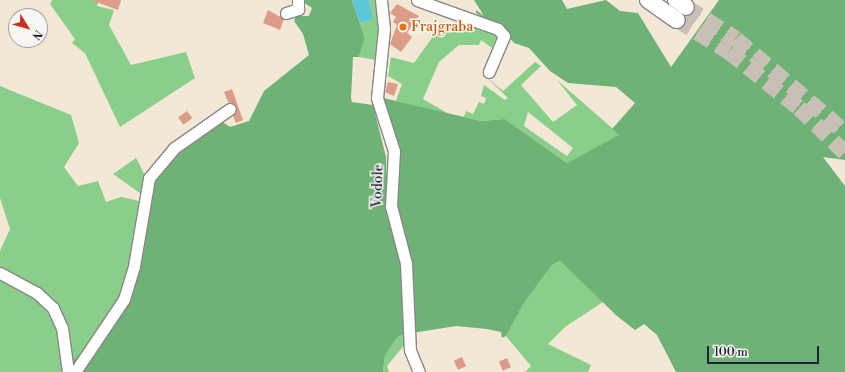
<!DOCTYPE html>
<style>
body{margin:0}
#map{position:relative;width:845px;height:372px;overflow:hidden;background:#f2e8d5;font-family:"Libre Bodoni",serif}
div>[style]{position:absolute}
.green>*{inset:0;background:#89cf89}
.forest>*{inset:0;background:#6eb275}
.water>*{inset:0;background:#5ec6db}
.building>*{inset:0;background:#dc9c88;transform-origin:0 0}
.highway-tunnel>*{height:16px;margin-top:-8px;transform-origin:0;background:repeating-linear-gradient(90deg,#c8c0b6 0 16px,transparent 0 24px)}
.roads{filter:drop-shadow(1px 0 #8a8588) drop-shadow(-1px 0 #8a8588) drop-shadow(0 1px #8a8588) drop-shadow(0 -1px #8a8588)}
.minor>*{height:11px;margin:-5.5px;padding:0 5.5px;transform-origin:5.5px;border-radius:5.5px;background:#fff}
.highway>*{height:16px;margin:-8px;padding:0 8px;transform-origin:8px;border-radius:8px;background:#fff}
.dots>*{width:11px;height:11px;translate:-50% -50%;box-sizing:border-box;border:2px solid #f6f6f2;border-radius:50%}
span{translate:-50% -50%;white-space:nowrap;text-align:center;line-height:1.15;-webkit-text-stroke:3px #f6f6f2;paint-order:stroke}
.food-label{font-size:14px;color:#c56008}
.left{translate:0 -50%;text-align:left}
.street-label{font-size:14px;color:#22223b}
.north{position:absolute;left:8px;top:8px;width:40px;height:40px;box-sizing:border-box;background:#f6f6f2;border:1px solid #a1a1a9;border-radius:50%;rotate:127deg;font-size:11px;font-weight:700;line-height:16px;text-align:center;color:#22223b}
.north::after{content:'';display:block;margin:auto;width:14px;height:18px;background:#c8321e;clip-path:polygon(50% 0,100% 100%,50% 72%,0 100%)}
.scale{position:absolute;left:707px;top:346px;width:112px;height:18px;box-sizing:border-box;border:2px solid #22223b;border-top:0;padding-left:5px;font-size:12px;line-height:14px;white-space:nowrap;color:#22223b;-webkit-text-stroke:3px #f6f6f2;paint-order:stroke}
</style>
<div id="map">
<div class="green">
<div style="clip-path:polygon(52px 0,99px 0,97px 6px,114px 10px,109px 25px,131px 65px,186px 52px,195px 78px,120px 127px,85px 53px,72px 43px,75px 39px,50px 4px)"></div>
<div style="clip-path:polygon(369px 0,375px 0,377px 10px,379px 41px,376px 60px,359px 57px,365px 38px,360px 23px,373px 19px)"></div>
<div style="clip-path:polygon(447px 23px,485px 27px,496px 34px,496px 39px,492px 48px,481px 40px,479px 45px,459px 45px,439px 62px,423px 99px,449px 114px,396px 101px,402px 84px,388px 76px,391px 57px,414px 63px,437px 31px)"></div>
<div style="clip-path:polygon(evenodd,535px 62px,541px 66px,521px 85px,553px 122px,577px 105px,557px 80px,620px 135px,567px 163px,505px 119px,481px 121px,464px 117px,466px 111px,473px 114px,479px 102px,484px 104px,486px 98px,481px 96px,484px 85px,505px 100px,508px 98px,486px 77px,503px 91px,535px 62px,528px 112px,573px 148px,567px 156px,524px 126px,528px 112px)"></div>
<div style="clip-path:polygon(0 86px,71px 115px,79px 143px,64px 167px,78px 186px,98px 181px,106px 202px,121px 197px,144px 202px,120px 311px,72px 362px,64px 321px,0 270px,0 251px,10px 229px,0 198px)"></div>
<div style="clip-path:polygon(136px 158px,147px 179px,144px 196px,113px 174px)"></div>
<div style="clip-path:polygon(560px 261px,603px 302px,565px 327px,548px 344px,591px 365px,588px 372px,525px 372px,531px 366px,506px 336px,524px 303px,552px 265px)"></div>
<div style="clip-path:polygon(0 277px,28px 289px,56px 317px,63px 370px,61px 372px,0 372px)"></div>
<div style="clip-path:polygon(404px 334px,405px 344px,387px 366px,389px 372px,383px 372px,385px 355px,398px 337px)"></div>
</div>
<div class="forest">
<div style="clip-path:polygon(300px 0,352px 0,365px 38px,359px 57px,353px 57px,351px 98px,352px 102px,373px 105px,386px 157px,388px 219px,401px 266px,404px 334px,398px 337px,385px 355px,383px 372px,74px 372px,72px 362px,120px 311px,134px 235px,148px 186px,161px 164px,218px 119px,230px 127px,249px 121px,264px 91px,309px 55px,303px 34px,294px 21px,296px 16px,309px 16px,312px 8px)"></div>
<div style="clip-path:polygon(474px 0,562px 0,567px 9px,606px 0,620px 11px,638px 13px,671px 67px,719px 0,845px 0,845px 160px,823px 157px,845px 186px,845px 372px,676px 372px,657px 335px,644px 324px,635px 330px,617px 316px,560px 261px,552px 265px,524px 303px,506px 336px,502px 338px,501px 332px,487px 329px,456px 326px,412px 333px,396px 223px,394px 160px,379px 97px,481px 121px,505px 119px,567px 163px,619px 135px,612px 129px,635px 103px,616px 87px,568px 83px,550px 71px,529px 48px,514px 43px,502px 29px,476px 13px,476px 10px,484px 16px)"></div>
</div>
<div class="water">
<div style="clip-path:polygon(352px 0,369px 0,373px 19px,360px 23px)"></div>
</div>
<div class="building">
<div style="clip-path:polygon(91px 0,121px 0,118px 10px)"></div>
<div style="clip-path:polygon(397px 4px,419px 16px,407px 33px,412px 37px,401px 52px,390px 44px,397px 25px,393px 22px,396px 17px,390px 13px)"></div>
<div style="clip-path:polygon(268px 10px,284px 19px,280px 30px,263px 23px)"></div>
<div style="clip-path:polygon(388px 82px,398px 84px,394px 96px,385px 92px)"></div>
<div style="clip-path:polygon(232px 89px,243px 120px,236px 123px,233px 116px,236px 105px,228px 102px,224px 92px)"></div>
<div style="left:187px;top:111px;width:9px;height:11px;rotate:54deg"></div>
<div style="left:462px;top:357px;width:10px;height:9px;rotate:66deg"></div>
<div style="left:507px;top:358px;width:10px;height:9px;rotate:66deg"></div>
</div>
<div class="highway-tunnel">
<div style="left:686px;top:7px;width:59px;rotate:32.6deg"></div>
<div style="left:736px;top:39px;width:143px;rotate:40.5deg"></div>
<div style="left:677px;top:20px;width:61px;rotate:31.6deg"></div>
<div style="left:729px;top:52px;width:90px;rotate:38.7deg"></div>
<div style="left:799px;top:108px;width:64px;rotate:44.4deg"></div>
</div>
<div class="roads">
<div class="minor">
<div style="left:381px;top:0;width:29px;rotate:84deg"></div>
<div style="left:384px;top:29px;width:69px;rotate:95.8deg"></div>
<div style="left:377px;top:98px;width:56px;rotate:72.2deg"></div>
<div style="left:394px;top:151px;width:55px;rotate:93.1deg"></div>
<div style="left:391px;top:206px;width:59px;rotate:75.3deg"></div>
<div style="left:406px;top:263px;width:87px;rotate:87.4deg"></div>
<div style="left:410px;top:350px;width:24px;rotate:68deg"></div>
<div style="left:417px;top:0;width:86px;rotate:19.7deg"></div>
<div style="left:498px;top:29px;width:9px;rotate:49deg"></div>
<div style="left:504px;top:36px;width:39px;rotate:113deg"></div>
<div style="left:286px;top:13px;width:13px;rotate:-18deg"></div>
<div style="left:298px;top:9px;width:9px;rotate:-90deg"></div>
<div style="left:0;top:273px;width:42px;rotate:28.4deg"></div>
<div style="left:37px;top:293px;width:22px;rotate:43deg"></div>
<div style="left:53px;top:308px;width:22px;rotate:66deg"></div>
<div style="left:62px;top:328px;width:44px;rotate:82.2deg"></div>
<div style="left:75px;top:372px;width:88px;rotate:-56.1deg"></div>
<div style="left:124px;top:299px;width:34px;rotate:-73deg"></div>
<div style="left:134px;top:266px;width:89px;rotate:-80.3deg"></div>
<div style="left:149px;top:178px;width:39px;rotate:-50deg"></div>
<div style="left:174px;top:148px;width:68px;rotate:-34.9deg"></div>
</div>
<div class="highway">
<div style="left:648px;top:0;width:35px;rotate:35deg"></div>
<div style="left:676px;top:0;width:12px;rotate:35deg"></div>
</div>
</div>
<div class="dots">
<div style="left:403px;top:27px;background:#e8710a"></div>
</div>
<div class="food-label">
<span class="left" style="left:411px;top:27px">Frajgraba</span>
</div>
<div class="street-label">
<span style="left:378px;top:186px;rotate:-88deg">Vodole</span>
</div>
<div class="north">N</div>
<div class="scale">100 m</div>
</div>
